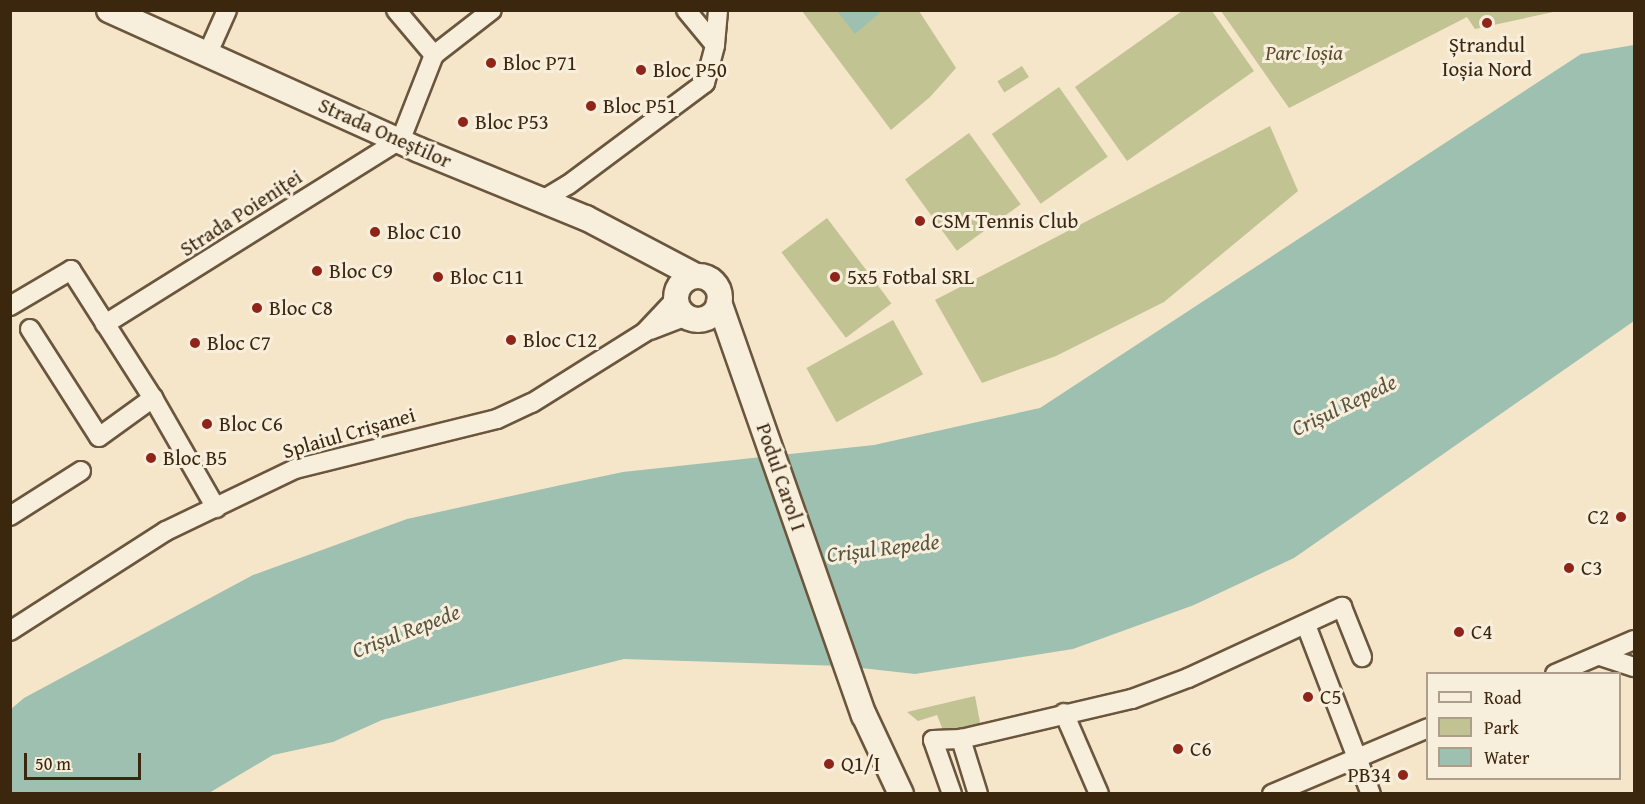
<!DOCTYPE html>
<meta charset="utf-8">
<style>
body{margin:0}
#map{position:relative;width:1645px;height:804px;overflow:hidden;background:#f5e5c9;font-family:"Gentium Book Plus",serif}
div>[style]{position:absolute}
.green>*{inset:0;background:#c1c393;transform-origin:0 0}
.water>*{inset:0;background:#9dc0b0}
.roads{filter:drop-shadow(2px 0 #6a563d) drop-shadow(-2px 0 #6a563d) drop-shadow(0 2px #6a563d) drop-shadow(0 -2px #6a563d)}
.minor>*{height:18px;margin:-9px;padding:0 9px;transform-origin:9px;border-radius:9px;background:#f8eedc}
.tertiary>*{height:24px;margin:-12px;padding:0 12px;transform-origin:12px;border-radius:12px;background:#f8eedc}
.tertiary>.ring{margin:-12px;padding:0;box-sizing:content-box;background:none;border:24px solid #f8eedc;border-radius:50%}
.dots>*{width:16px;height:16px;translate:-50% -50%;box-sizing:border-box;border:3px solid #f8eedc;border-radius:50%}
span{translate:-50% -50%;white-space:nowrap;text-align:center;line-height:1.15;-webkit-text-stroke:6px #f8eedc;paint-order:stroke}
.poi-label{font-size:21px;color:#3b260e}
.left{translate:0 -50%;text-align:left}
.right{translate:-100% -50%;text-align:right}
.park-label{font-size:21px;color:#5c4d2f;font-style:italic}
.street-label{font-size:21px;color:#3b260e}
.water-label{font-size:22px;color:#58543f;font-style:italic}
.frame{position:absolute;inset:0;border:12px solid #3b260e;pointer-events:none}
.legend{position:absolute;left:1426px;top:672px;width:195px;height:108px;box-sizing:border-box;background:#f8eedc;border:2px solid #ac9e8a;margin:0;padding:8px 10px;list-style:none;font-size:18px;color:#3b260e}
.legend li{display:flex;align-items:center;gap:12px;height:30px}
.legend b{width:30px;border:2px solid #ac9e8a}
.scale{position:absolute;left:24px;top:753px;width:117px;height:27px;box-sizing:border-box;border:3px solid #3b260e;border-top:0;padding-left:8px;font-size:18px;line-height:21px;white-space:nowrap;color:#3b260e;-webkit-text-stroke:4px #f8eedc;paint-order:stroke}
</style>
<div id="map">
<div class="green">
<div style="clip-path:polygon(802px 11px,919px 11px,956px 68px,930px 97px,891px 130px)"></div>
<div style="clip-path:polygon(1182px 11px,1212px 11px,1254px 71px,1127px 161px,1075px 87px)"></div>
<div style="clip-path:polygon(1221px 11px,1558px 11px,1475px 29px,1467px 17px,1289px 108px)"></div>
<div style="left:1022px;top:66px;width:13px;height:29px;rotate:58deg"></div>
<div style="left:1059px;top:87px;width:85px;height:82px;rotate:55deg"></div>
<div style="clip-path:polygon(1270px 126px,1298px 191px,1164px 302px,1056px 356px,982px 383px,935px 300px)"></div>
<div style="left:969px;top:133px;width:88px;height:79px;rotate:54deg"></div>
<div style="left:827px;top:218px;width:107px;height:57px;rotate:53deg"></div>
<div style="left:893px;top:320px;width:62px;height:99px;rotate:61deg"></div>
<div style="clip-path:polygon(975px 696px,982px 733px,946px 738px,937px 715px,918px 721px,907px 712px)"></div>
</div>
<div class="water">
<div style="clip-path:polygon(882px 11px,855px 34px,837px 11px,882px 10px)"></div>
<div style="clip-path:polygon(1634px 45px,1634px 321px,1294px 558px,1194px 605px,1073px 649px,915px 674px,843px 666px,624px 659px,382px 720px,333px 742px,273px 755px,209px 793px,11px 794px,11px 709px,24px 698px,253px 575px,407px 519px,561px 485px,623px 472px,874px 445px,1040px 408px,1581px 54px)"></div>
</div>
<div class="roads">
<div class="minor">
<div style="left:396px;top:10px;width:59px;rotate:49.8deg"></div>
<div style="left:686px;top:10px;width:45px;rotate:50.4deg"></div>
<div style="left:207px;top:55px;width:49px;rotate:-66deg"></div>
<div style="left:541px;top:201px;width:31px;rotate:-31deg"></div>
<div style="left:568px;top:185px;width:171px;rotate:-36.7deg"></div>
<div style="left:705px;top:83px;width:39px;rotate:-75deg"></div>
<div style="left:715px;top:45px;width:35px;rotate:-85deg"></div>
<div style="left:10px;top:306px;width:71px;rotate:-30.5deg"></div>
<div style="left:71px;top:270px;width:152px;rotate:57.4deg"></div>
<div style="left:153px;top:398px;width:127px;rotate:60.2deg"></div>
<div style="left:105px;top:324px;width:349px;rotate:-32deg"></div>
<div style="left:401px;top:139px;width:90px;rotate:-68.6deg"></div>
<div style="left:434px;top:55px;width:73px;rotate:-37.8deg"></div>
<div style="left:30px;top:329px;width:128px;rotate:57.4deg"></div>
<div style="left:99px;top:437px;width:67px;rotate:-35.8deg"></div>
<div style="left:650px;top:330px;width:39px;rotate:-21deg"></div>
<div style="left:10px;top:516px;width:84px;rotate:-32.4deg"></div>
<div style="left:1306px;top:625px;width:181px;rotate:69deg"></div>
<div style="left:10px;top:631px;width:185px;rotate:-32.7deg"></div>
<div style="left:166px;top:531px;width:143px;rotate:-25.7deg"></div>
<div style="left:295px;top:469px;width:208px;rotate:-13.9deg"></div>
<div style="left:497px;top:419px;width:38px;rotate:-25deg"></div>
<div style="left:532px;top:403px;width:133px;rotate:-32.1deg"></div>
<div style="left:645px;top:332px;width:45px;rotate:-46.8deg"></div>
<div style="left:1600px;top:656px;width:36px;rotate:18deg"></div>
<div style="left:1555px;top:674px;width:86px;rotate:-23.3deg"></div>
<div style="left:1064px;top:713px;width:88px;rotate:66.6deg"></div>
<div style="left:952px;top:794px;width:57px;rotate:-109.4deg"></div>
<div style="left:933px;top:740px;width:28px;rotate:-2deg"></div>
<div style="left:978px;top:794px;width:58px;rotate:-107.2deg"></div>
<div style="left:961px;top:739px;width:176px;rotate:-13.2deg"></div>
<div style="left:1132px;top:699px;width:60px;rotate:-20.6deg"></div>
<div style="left:1188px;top:678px;width:170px;rotate:-24.8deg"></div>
<div style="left:1342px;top:607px;width:54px;rotate:68.2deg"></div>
<div style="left:1272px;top:794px;width:169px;rotate:-22.9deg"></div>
</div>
<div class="tertiary">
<div style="left:109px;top:10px;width:340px;rotate:24.3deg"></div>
<div style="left:419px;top:150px;width:180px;rotate:22.2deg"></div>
<div style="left:586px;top:218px;width:124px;rotate:27.8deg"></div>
<div class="ring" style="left:676px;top:276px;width:20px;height:20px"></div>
<div style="left:719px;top:302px;width:438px;rotate:70.7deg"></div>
<div style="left:864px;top:715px;width:87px;rotate:64.9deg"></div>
</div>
</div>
<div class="dots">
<div style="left:1487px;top:23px;background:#8f2418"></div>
<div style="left:491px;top:63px;background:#8f2418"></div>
<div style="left:641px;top:70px;background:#8f2418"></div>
<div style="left:591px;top:106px;background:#8f2418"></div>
<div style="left:463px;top:122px;background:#8f2418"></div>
<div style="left:920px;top:221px;background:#8f2418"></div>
<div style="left:375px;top:232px;background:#8f2418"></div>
<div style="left:317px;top:271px;background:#8f2418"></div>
<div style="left:438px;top:277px;background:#8f2418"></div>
<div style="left:835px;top:277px;background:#8f2418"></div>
<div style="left:257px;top:308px;background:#8f2418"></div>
<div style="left:511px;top:340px;background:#8f2418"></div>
<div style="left:195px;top:343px;background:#8f2418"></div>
<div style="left:207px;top:424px;background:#8f2418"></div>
<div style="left:151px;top:458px;background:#8f2418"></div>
<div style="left:1621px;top:517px;background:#8f2418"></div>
<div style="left:1569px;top:568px;background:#8f2418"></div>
<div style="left:1459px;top:632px;background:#8f2418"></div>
<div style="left:1308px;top:697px;background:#8f2418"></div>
<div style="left:1178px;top:749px;background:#8f2418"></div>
<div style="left:829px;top:764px;background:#8f2418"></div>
<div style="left:1403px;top:775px;background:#8f2418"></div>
</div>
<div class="poi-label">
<span style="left:1487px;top:57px">Ștrandul<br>Ioșia Nord</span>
<span class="left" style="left:503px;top:63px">Bloc P71</span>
<span class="left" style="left:653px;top:70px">Bloc P50</span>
<span class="left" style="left:603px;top:106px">Bloc P51</span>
<span class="left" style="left:475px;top:122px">Bloc P53</span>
<span class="left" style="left:932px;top:221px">CSM Tennis Club</span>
<span class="left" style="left:387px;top:232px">Bloc C10</span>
<span class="left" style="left:329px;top:271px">Bloc C9</span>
<span class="left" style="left:450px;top:277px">Bloc C11</span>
<span class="left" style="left:847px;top:277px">5x5 Fotbal SRL</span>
<span class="left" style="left:269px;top:308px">Bloc C8</span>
<span class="left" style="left:523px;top:340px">Bloc C12</span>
<span class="left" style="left:207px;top:343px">Bloc C7</span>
<span class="left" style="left:219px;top:424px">Bloc C6</span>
<span class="left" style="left:163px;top:458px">Bloc B5</span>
<span class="right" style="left:1609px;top:517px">C2</span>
<span class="left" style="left:1581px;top:568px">C3</span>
<span class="left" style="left:1471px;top:632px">C4</span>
<span class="left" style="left:1320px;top:697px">C5</span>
<span class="left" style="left:1190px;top:749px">C6</span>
<span class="left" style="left:841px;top:764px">Q1/I</span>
<span class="right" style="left:1391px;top:775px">PB34</span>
</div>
<div class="park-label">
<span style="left:1304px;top:53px">Parc Ioșia</span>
</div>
<div class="street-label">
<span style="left:385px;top:133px;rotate:24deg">Strada Oneștilor</span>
<span style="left:241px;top:213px;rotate:-33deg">Strada Poieniței</span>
<span style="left:349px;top:433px;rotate:-16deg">Splaiul Crișanei</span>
<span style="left:781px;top:477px;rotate:71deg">Podul Carol I</span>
</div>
<div class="water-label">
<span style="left:1344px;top:405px;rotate:-26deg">Crișul Repede</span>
<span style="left:883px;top:548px;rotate:-7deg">Crișul Repede</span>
<span style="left:406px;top:631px;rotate:-21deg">Crișul Repede</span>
</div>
<div class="frame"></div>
<ul class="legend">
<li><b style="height:8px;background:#f8eedc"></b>Road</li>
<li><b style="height:16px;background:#c1c393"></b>Park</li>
<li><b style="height:16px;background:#9dc0b0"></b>Water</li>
</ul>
<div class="scale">50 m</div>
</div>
